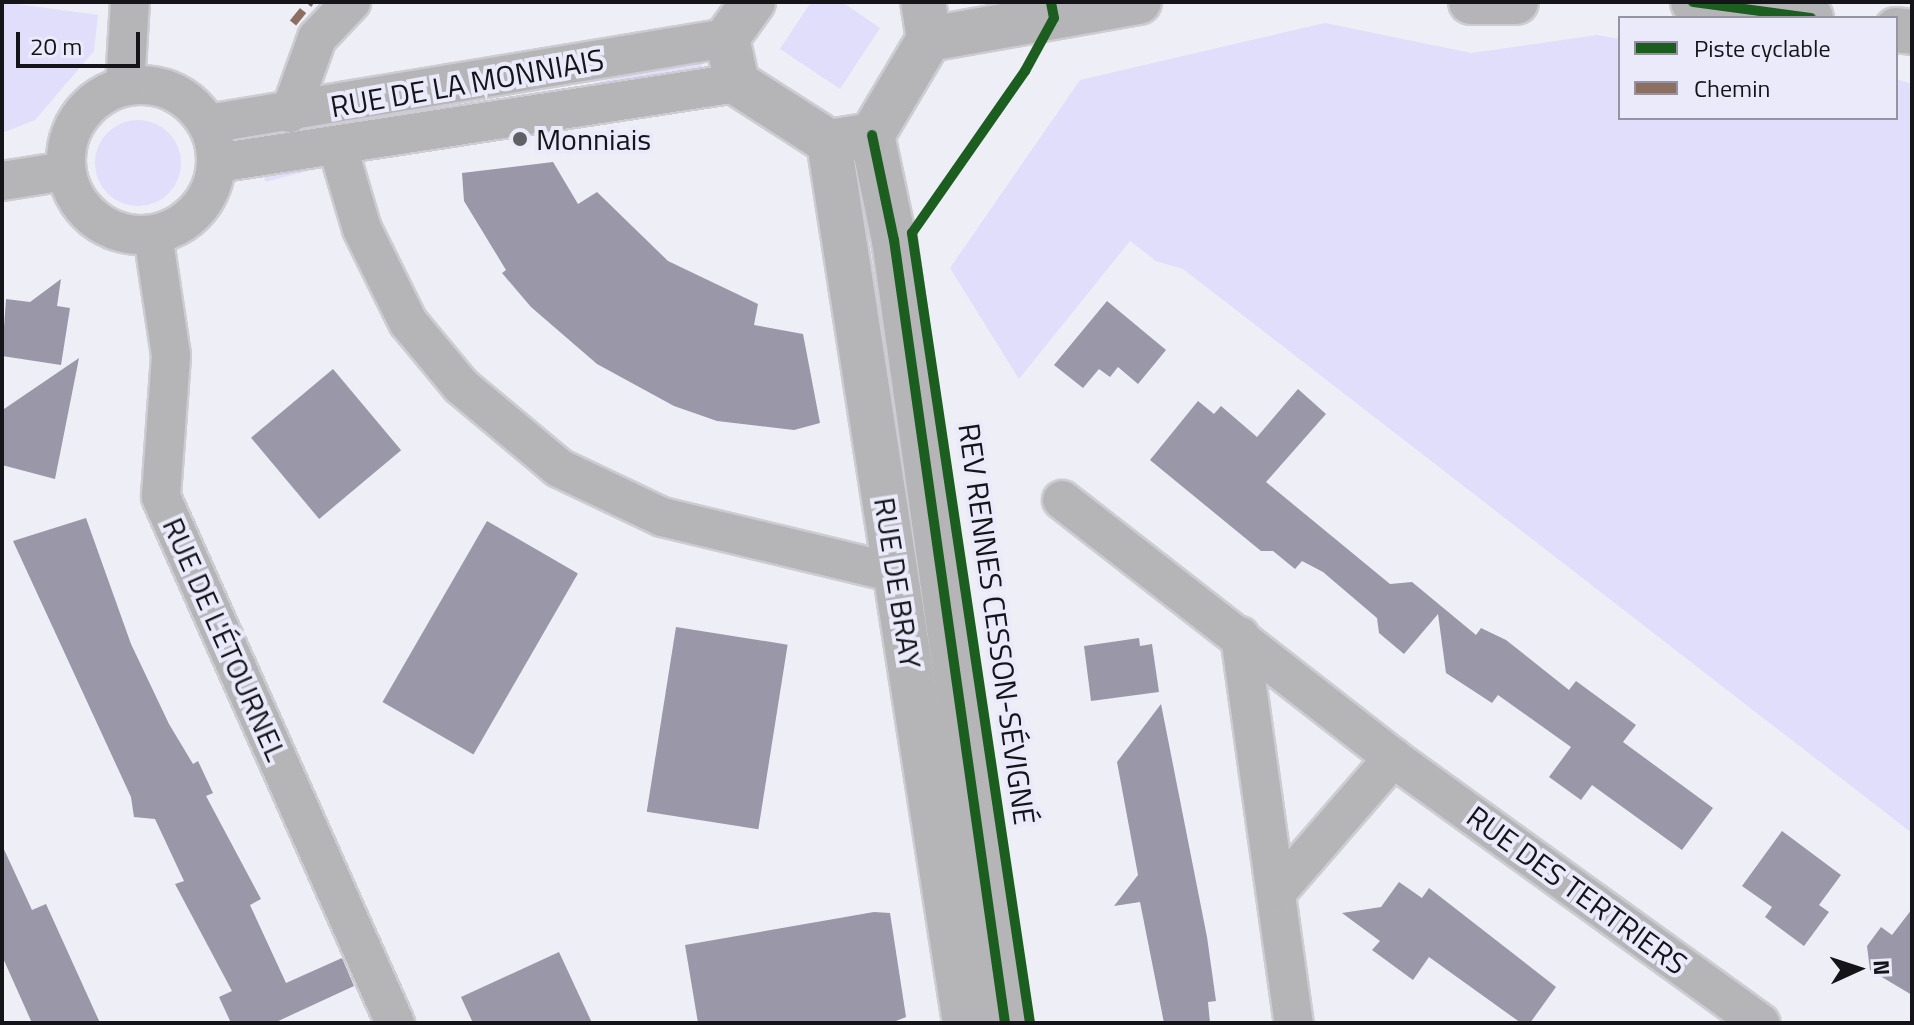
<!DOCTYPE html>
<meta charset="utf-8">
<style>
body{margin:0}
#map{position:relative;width:1914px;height:1025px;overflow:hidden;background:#eeeef6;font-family:"Titillium Web",sans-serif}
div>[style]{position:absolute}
.green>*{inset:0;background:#e0defa;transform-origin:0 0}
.round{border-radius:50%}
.building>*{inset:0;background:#9997a8;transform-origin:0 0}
.roads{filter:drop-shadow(2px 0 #ccccd2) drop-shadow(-2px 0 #ccccd2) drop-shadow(0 2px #ccccd2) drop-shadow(0 -2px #ccccd2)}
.minor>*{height:38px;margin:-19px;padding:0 19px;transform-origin:19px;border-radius:19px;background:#b5b5b8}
.minor>.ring{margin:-19px;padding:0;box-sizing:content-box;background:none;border:38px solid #b5b5b8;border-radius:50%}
.tertiary>*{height:44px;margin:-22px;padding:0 22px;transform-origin:22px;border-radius:22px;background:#b5b5b8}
.quiet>*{height:8px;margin-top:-4px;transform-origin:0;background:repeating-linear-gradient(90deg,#8d6e63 0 16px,transparent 0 24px)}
.cycleway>*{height:10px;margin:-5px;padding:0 5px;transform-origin:5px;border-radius:5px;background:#1b5e20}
.dots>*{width:22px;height:22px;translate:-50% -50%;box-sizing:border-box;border:4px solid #ebeafa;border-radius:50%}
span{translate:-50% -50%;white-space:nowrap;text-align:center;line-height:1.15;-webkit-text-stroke:8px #ebeafa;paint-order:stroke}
.street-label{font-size:30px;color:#141419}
.poi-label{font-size:30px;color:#141419}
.left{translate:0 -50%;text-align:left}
.frame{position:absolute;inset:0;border:4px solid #141419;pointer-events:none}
.legend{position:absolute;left:1618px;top:16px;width:280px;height:104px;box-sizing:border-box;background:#ebeafa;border:2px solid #9594a0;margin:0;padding:10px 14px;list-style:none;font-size:24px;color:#141419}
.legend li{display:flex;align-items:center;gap:16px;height:40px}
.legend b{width:40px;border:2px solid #9594a0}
.north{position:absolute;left:1818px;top:929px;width:80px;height:80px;-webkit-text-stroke:6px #ebeafa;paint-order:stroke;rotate:87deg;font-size:22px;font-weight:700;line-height:32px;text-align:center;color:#141419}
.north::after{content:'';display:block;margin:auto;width:28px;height:36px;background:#141419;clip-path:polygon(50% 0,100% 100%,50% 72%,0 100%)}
.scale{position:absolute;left:16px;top:32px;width:124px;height:36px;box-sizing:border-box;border:4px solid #141419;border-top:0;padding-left:10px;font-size:24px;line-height:28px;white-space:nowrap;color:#141419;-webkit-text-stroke:6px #ebeafa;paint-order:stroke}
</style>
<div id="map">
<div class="green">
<div style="clip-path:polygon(2px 2px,98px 15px,94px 51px,35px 120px,2px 133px)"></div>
<div style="clip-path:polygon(811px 2px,842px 2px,880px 28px,840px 89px,780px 49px)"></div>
<div style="clip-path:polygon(1325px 23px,1471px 53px,1597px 35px,1620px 39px,1620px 118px,1896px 118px,1896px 79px,1912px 84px,1912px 833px,1183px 269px,1156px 261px,1130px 241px,1019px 379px,950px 268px,1080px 80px)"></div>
<div style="left:700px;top:57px;width:16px;height:452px;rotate:76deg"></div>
<div class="round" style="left:95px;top:120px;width:86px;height:86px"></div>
</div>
<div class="building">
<div style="clip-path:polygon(553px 162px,578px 204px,597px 192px,668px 261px,758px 304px,754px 325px,803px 334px,820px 423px,794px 430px,717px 421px,674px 406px,597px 364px,531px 307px,502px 273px,506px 270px,464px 201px,462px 173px)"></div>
<div style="clip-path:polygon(61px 279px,57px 306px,70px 308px,61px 365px,2px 356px,6px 299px,30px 302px)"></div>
<div style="clip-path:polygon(1107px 301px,1166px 350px,1138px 384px,1118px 367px,1110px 377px,1099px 369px,1083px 388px,1054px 365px)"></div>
<div style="clip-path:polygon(79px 358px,55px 479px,2px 465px,4px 409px)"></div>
<div style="left:333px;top:369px;width:106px;height:107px;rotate:50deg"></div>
<div style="clip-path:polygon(1298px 389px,1326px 414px,1266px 482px,1390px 584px,1412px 582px,1476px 635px,1481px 628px,1506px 640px,1569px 690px,1576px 681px,1636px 725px,1623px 742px,1713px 808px,1682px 850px,1592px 785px,1581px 800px,1549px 777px,1571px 747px,1498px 695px,1492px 703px,1446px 673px,1438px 614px,1404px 654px,1379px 633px,1377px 618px,1323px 572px,1302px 561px,1295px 569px,1273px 551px,1261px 551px,1150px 460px,1198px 401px,1214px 414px,1221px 406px,1257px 437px)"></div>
<div style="clip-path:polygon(86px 518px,131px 644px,169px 724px,193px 764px,198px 761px,213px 793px,206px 796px,261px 899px,250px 905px,286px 983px,342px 958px,354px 986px,274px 1023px,231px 1023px,219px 997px,232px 991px,175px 884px,184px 881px,155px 819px,134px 817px,131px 797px,13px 541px)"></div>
<div style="left:487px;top:521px;width:105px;height:209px;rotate:30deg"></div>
<div style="left:676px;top:627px;width:113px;height:187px;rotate:9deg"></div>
<div style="clip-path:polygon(1139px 638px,1140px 646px,1152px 644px,1159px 692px,1091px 701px,1084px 646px)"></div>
<div style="clip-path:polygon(1161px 704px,1207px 937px,1216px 1001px,1208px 1002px,1210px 1023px,1164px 1023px,1140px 902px,1114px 906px,1138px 875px,1117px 762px)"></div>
<div style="clip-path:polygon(1782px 831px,1841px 875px,1819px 905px,1829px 912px,1804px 946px,1765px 917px,1772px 907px,1742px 886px)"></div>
<div style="clip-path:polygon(2px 845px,32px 910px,46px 904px,100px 1023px,32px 1023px,2px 956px)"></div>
<div style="clip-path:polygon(1399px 882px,1422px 898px,1429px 888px,1556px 987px,1530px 1023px,1521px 1023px,1429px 957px,1413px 980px,1372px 950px,1380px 941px,1342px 913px,1381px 907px)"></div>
<div style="clip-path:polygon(1912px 909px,1912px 995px,1870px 970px,1867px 946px,1881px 927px,1892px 935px)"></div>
<div style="clip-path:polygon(874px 912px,890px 913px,906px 1017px,891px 1023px,698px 1023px,685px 945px)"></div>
<div style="clip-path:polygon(559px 952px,592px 1023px,473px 1023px,461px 997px)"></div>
</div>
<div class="roads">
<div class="minor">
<div class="ring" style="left:66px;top:85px;width:112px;height:112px"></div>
<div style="left:125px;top:85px;width:83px;rotate:-86.6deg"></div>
<div style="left:290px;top:113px;width:80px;rotate:-70.2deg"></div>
<div style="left:317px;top:38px;width:50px;rotate:-46.6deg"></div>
<div style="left:208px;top:124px;width:526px;rotate:-9.41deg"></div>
<div style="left:338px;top:148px;width:84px;rotate:73.5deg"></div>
<div style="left:362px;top:229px;width:104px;rotate:63.7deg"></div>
<div style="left:408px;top:322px;width:83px;rotate:50.4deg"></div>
<div style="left:461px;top:386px;width:128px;rotate:39.9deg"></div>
<div style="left:559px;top:468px;width:114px;rotate:25.4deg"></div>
<div style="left:662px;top:517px;width:241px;rotate:13.5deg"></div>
<div style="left:217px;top:163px;width:526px;rotate:-8.75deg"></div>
<div style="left:2px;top:181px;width:64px;rotate:-9deg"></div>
<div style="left:153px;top:235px;width:122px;rotate:81.5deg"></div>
<div style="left:171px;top:356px;width:141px;rotate:94.1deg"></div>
<div style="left:161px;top:497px;width:576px;rotate:66.02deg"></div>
<div style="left:1062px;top:500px;width:420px;rotate:37.9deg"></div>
<div style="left:1393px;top:758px;width:453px;rotate:35.8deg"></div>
<div style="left:1240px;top:636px;width:391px;rotate:82.1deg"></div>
<div style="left:1276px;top:893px;width:179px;rotate:-49.1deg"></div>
</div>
<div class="tertiary">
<div style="left:753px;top:2px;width:44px;rotate:125.8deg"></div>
<div style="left:727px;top:38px;width:46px;rotate:77.5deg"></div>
<div style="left:737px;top:83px;width:109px;rotate:32.7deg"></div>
<div style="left:829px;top:142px;width:44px;rotate:-9.2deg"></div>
<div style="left:872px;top:135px;width:112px;rotate:-59.3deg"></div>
<div style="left:929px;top:39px;width:37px;rotate:-99deg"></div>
<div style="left:1471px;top:2px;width:45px"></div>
<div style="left:1693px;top:2px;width:119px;rotate:7.7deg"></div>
<div style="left:1896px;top:30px;width:16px;rotate:7deg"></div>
<div style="left:929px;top:39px;width:213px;rotate:-10deg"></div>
<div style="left:872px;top:135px;width:107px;rotate:78.2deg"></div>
<div style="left:894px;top:240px;width:791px;rotate:81.93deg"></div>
<div style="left:829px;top:142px;width:891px;rotate:81.22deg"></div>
</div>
</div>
<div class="quiet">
<div style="left:293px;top:23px;width:27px;rotate:-51deg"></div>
</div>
<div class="cycleway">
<div style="left:1693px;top:2px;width:119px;rotate:7.7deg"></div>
<div style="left:872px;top:135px;width:107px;rotate:78.2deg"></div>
<div style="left:894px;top:240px;width:791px;rotate:81.93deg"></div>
<div style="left:1030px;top:1023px;width:799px;rotate:-98.5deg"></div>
<div style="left:912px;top:233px;width:198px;rotate:-55.1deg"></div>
<div style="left:1025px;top:71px;width:60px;rotate:-61.3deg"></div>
<div style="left:1054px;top:18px;width:16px;rotate:-101deg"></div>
</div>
<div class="dots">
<div style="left:520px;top:139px;background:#606066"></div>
</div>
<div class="street-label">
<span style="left:467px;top:83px;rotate:-10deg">RUE DE LA MONNIAIS</span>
<span style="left:898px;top:583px;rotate:81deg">RUE DE BRAY</span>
<span style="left:997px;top:624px;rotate:82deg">REV RENNES CESSON-SÉVIGNÉ</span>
<span style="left:225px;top:639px;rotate:66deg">RUE DE L'ÉTOURNEL</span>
<span style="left:1577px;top:890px;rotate:36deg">RUE DES TERTRIERS</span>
</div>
<div class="poi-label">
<span class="left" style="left:536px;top:139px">Monniais</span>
</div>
<div class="frame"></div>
<ul class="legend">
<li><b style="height:10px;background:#1b5e20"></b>Piste cyclable</li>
<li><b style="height:10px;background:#8d6e63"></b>Chemin</li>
</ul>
<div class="north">N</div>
<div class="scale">20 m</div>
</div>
